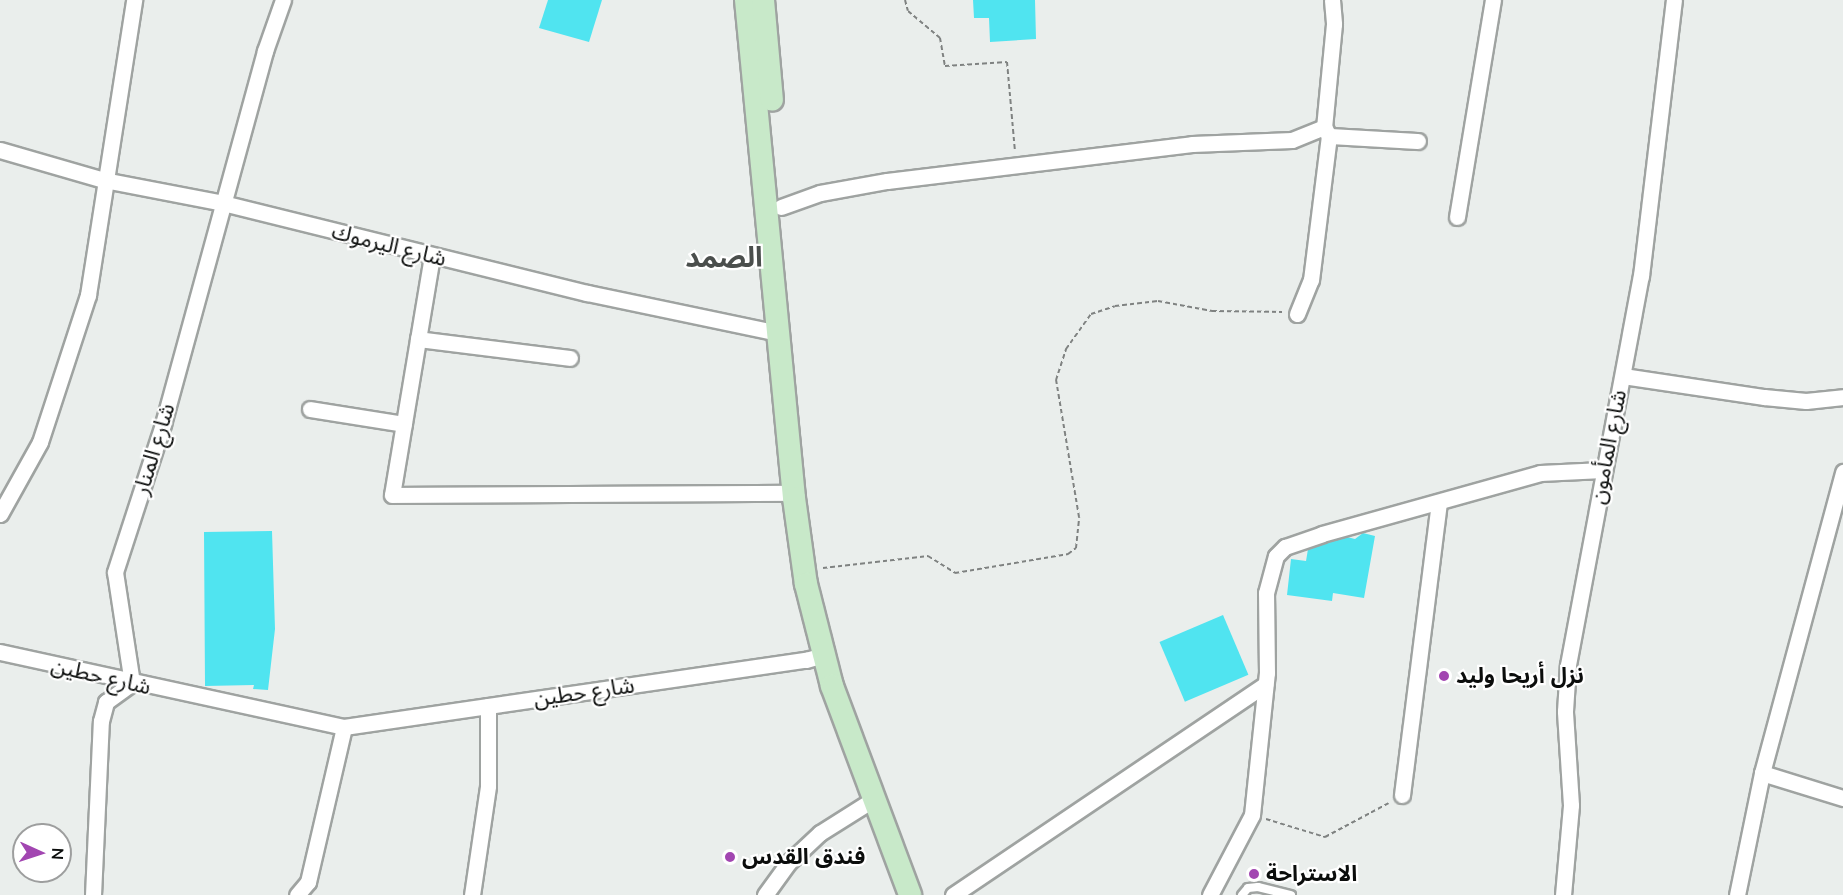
<!DOCTYPE html>
<meta charset="utf-8">
<style>
body{margin:0}
#map{position:relative;width:1843px;height:895px;overflow:hidden;background:#eaeeec;font-family:Mulish,"Noto Sans Arabic",sans-serif}
div>[style]{position:absolute}
.building>*{inset:0;background:#50e4f0;transform-origin:0 0}
.path>*{height:2px;margin-top:-1px;transform-origin:0;background:repeating-linear-gradient(90deg,#7f8281 0 4.5px,transparent 0 7.5px)}
.roads{filter:drop-shadow(2px 0 #9fa3a1) drop-shadow(-2px 0 #9fa3a1) drop-shadow(0 2px #9fa3a1) drop-shadow(0 -2px #9fa3a1)}
.lane>*{height:8px;margin:-4px;padding:0 4px;transform-origin:4px;border-radius:4px;background:#fff}
.street>*{height:15px;margin:-7.5px;padding:0 7.5px;transform-origin:7.5px;border-radius:7.5px;background:#fff}
.secondary>*{height:22px;margin:-11px;padding:0 11px;transform-origin:11px;border-radius:11px;background:#c8e9c9}
.dots>*{width:16px;height:16px;translate:-50% -50%;box-sizing:border-box;border:3px solid #fff;border-radius:50%}
span{translate:-50% -50%;white-space:nowrap;text-align:center;line-height:1.15;-webkit-text-stroke:4.5px #fff;paint-order:stroke}
.street-label{font-size:22px;color:#0b0d0c}
.poi-label{font-size:22px;color:#0b0d0c;font-weight:700}
.left{translate:0 -50%;text-align:left}
.district-label{font-size:28px;color:#4a4e4c;font-weight:700}
.north{position:absolute;left:12px;top:823px;width:60px;height:60px;box-sizing:border-box;background:#fff;border:2px solid #9d9e9e;border-radius:50%;rotate:93deg;font-size:16px;font-weight:700;line-height:24px;text-align:center;color:#0b0d0c}
.north::after{content:'';display:block;margin:auto;width:21px;height:27px;background:#a246b1;clip-path:polygon(50% 0,100% 100%,50% 72%,0 100%)}
</style>
<div id="map">
<div class="building">
<div style="clip-path:polygon(548px 0,602px 0,589px 42px,539px 28px)"></div>
<div style="clip-path:polygon(973px 0,1035px 0,1036px 39px,990px 42px,989px 18px,974px 18px)"></div>
<div style="clip-path:polygon(272px 531px,275px 629px,268px 690px,253px 689px,254px 685px,205px 686px,204px 532px)"></div>
<div style="clip-path:polygon(1363px 533px,1375px 536px,1364px 598px,1333px 593px,1332px 601px,1287px 595px,1291px 559px,1306px 561px,1308px 549px,1347px 537px,1355px 539px)"></div>
<div style="left:1223px;top:615px;width:65px;height:69px;rotate:67deg"></div>
</div>
<div class="path">
<div style="left:905px;top:0;width:11px;rotate:75deg"></div>
<div style="left:908px;top:11px;width:42px;rotate:40.2deg"></div>
<div style="left:940px;top:38px;width:28px;rotate:80deg"></div>
<div style="left:945px;top:66px;width:62px;rotate:-3.7deg"></div>
<div style="left:1007px;top:62px;width:89px;rotate:84.9deg"></div>
<div style="left:823px;top:568px;width:106px;rotate:-6.5deg"></div>
<div style="left:928px;top:556px;width:32px;rotate:32deg"></div>
<div style="left:955px;top:573px;width:115px;rotate:-9.5deg"></div>
<div style="left:1068px;top:554px;width:10px;rotate:-37deg"></div>
<div style="left:1076px;top:548px;width:31px;rotate:-84deg"></div>
<div style="left:1079px;top:517px;width:139px;rotate:-99.5deg"></div>
<div style="left:1056px;top:380px;width:33px;rotate:-72deg"></div>
<div style="left:1066px;top:349px;width:43px;rotate:-54.5deg"></div>
<div style="left:1091px;top:314px;width:25px;rotate:-18deg"></div>
<div style="left:1115px;top:306px;width:43px;rotate:-6.6deg"></div>
<div style="left:1158px;top:301px;width:55px;rotate:10.5deg"></div>
<div style="left:1212px;top:311px;width:70px;rotate:0.8deg"></div>
<div style="left:1266px;top:819px;width:62px;rotate:17deg"></div>
<div style="left:1325px;top:837px;width:72px;rotate:-28deg"></div>
</div>
<div class="roads">
<div class="lane">
<div style="left:1242px;top:895px;width:9px;rotate:-49deg"></div>
<div style="left:1248px;top:888px;width:10px;rotate:-6deg"></div>
<div style="left:1258px;top:887px;width:34px;rotate:14deg"></div>
</div>
<div class="street">
<div style="left:1332px;top:0;width:24px;rotate:85deg"></div>
<div style="left:1334px;top:24px;width:103px;rotate:95.5deg"></div>
<div style="left:1324px;top:127px;width:10px;rotate:61deg"></div>
<div style="left:1329px;top:136px;width:89px;rotate:3.2deg"></div>
<div style="left:0;top:150px;width:108px;rotate:16.1deg"></div>
<div style="left:104px;top:180px;width:121px;rotate:10.9deg"></div>
<div style="left:223px;top:203px;width:375px;rotate:13.9deg"></div>
<div style="left:587px;top:293px;width:196px;rotate:11.8deg"></div>
<div style="left:781px;top:207px;width:41px;rotate:-19.7deg"></div>
<div style="left:820px;top:193px;width:68px;rotate:-10.2deg"></div>
<div style="left:887px;top:181px;width:307px;rotate:-6.9deg"></div>
<div style="left:1192px;top:144px;width:100px;rotate:-2.3deg"></div>
<div style="left:1292px;top:140px;width:35px;rotate:-22deg"></div>
<div style="left:1457px;top:217px;width:220px;rotate:-80.6deg"></div>
<div style="left:432px;top:256px;width:242px;rotate:99.5deg"></div>
<div style="left:392px;top:495px;width:401px;rotate:-0.3deg"></div>
<div style="left:1297px;top:314px;width:37px;rotate:-68deg"></div>
<div style="left:1311px;top:280px;width:145px;rotate:-82.9deg"></div>
<div style="left:418px;top:339px;width:153px;rotate:7.1deg"></div>
<div style="left:1623px;top:376px;width:143px;rotate:8.5deg"></div>
<div style="left:1764px;top:397px;width:42px;rotate:5.4deg"></div>
<div style="left:1806px;top:401px;width:37px;rotate:-6deg"></div>
<div style="left:310px;top:409px;width:95px;rotate:9.1deg"></div>
<div style="left:0;top:514px;width:82px;rotate:-60.9deg"></div>
<div style="left:40px;top:442px;width:155px;rotate:-71.9deg"></div>
<div style="left:88px;top:295px;width:299px;rotate:-81.1deg"></div>
<div style="left:0;top:652px;width:352px;rotate:12.3deg"></div>
<div style="left:344px;top:727px;width:467px;rotate:-8.3deg"></div>
<div style="left:806px;top:660px;width:18px;rotate:-16deg"></div>
<div style="left:1762px;top:773px;width:85px;rotate:17.2deg"></div>
<div style="left:1402px;top:795px;width:295px;rotate:-82.8deg"></div>
<div style="left:93px;top:895px;width:174px;rotate:-87.4deg"></div>
<div style="left:101px;top:721px;width:20px;rotate:-75deg"></div>
<div style="left:106px;top:702px;width:32px;rotate:-36deg"></div>
<div style="left:132px;top:683px;width:112px;rotate:-98.7deg"></div>
<div style="left:115px;top:572px;width:156px;rotate:-72deg"></div>
<div style="left:163px;top:424px;width:387px;rotate:-74.7deg"></div>
<div style="left:265px;top:51px;width:54px;rotate:-70.6deg"></div>
<div style="left:297px;top:895px;width:17px;rotate:-50deg"></div>
<div style="left:308px;top:882px;width:159px;rotate:-76.9deg"></div>
<div style="left:472px;top:895px;width:110px;rotate:-81.6deg"></div>
<div style="left:488px;top:786px;width:80px;rotate:-90deg"></div>
<div style="left:765px;top:895px;width:39px;rotate:-54deg"></div>
<div style="left:788px;top:863px;width:44px;rotate:-43.2deg"></div>
<div style="left:820px;top:833px;width:64px;rotate:-32.2deg"></div>
<div style="left:953px;top:895px;width:377px;rotate:-34deg"></div>
<div style="left:1210px;top:895px;width:90px;rotate:-62.3deg"></div>
<div style="left:1252px;top:815px;width:143px;rotate:-84deg"></div>
<div style="left:1267px;top:673px;width:80px;rotate:-90.7deg"></div>
<div style="left:1266px;top:593px;width:38px;rotate:-75deg"></div>
<div style="left:1276px;top:556px;width:13px;rotate:-45deg"></div>
<div style="left:1285px;top:547px;width:39px;rotate:-19deg"></div>
<div style="left:1322px;top:534px;width:226px;rotate:-15.6deg"></div>
<div style="left:1540px;top:473px;width:63px;rotate:-2.7deg"></div>
<div style="left:1563px;top:895px;width:90px;rotate:-84.9deg"></div>
<div style="left:1571px;top:805px;width:94px;rotate:-93.7deg"></div>
<div style="left:1565px;top:711px;width:46px;rotate:-86.3deg"></div>
<div style="left:1568px;top:665px;width:396px;rotate:-79.4deg"></div>
<div style="left:1641px;top:276px;width:278px;rotate:-83.2deg"></div>
<div style="left:1737px;top:895px;width:125px;rotate:-78.4deg"></div>
<div style="left:1762px;top:773px;width:312px;rotate:-74.9deg"></div>
</div>
<div class="secondary">
<div style="left:746px;top:0;width:500px;rotate:84.49deg"></div>
<div style="left:794px;top:498px;width:87px;rotate:82.1deg"></div>
<div style="left:806px;top:584px;width:105px;rotate:75.7deg"></div>
<div style="left:832px;top:686px;width:223px;rotate:69.5deg"></div>
<div style="left:763px;top:0;width:100px;rotate:84.9deg"></div>
</div>
</div>
<div class="dots">
<div style="left:1444px;top:676px;background:#a246b1"></div>
<div style="left:730px;top:857px;background:#a246b1"></div>
<div style="left:1254px;top:874px;background:#a246b1"></div>
</div>
<div class="street-label">
<span style="left:389px;top:245px;rotate:14deg">شارع اليرموك</span>
<span style="left:1608px;top:447px;rotate:-79deg">شارع المأمون</span>
<span style="left:154px;top:449px;rotate:-73deg">شارع المنار</span>
<span style="left:101px;top:676px;rotate:13deg">شارع حطين</span>
<span style="left:584px;top:692px;rotate:-8deg">شارع حطين</span>
</div>
<div class="poi-label">
<span class="left" style="left:1456px;top:676px">نزل أريحا وليد</span>
<span class="left" style="left:742px;top:857px">فندق القدس</span>
<span class="left" style="left:1266px;top:874px">الاستراحة</span>
</div>
<div class="district-label">
<span style="left:724px;top:257px">الصمد</span>
</div>
<div class="north">N</div>
</div>
